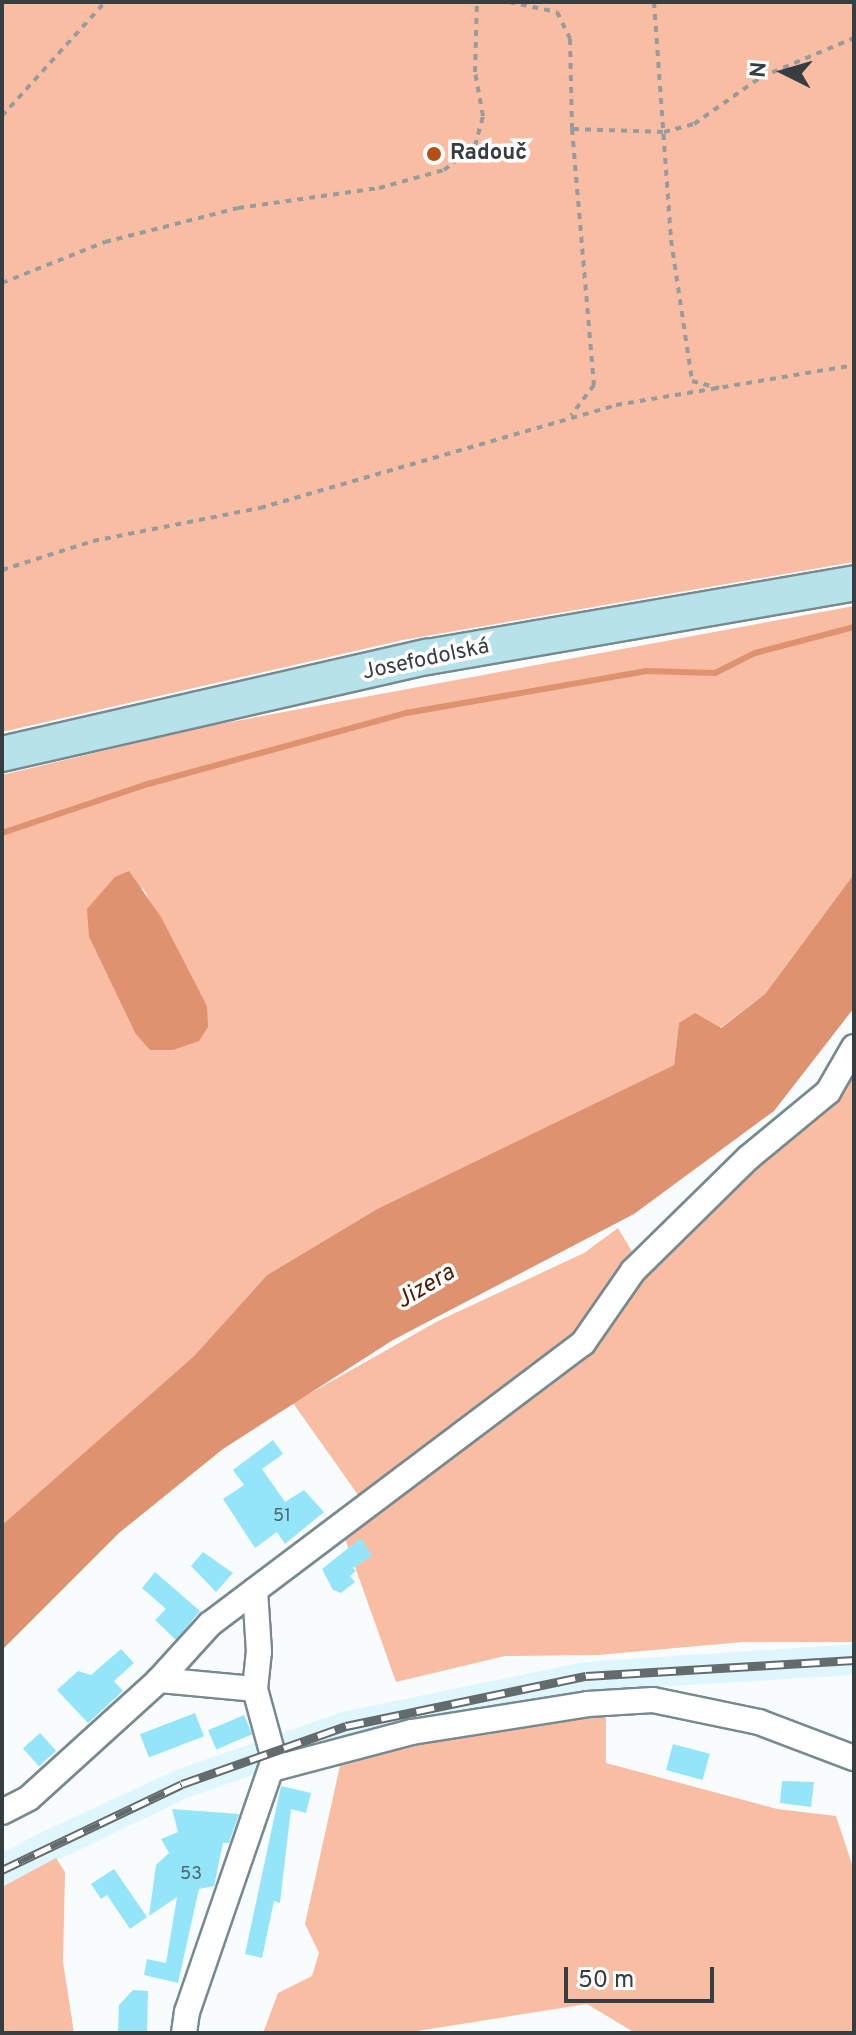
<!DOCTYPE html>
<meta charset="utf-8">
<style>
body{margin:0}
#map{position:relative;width:856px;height:2035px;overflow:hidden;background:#f8fcfd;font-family:Overpass,sans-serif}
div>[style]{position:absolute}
.built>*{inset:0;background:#def6fc}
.green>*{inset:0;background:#f8bda2}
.water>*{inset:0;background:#de926f}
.stream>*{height:6px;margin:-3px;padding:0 3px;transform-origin:3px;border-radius:3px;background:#de926f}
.building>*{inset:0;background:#94e5f9;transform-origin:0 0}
.path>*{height:4px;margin-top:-2px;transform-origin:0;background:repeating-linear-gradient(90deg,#969c9e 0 6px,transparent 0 12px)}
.roads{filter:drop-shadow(2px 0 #778a8f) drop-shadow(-2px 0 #778a8f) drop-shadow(0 2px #778a8f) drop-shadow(0 -2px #778a8f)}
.minor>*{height:24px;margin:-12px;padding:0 12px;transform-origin:12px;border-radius:12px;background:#fff}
.secondary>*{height:34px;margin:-17px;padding:0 17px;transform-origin:17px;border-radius:17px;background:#b8e2ea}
.rail>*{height:9px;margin-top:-4.5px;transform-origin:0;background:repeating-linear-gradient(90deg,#fff 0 18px,#646b6d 0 36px);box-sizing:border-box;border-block:2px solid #646b6d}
.dots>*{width:22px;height:22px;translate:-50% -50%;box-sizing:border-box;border:4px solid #fff;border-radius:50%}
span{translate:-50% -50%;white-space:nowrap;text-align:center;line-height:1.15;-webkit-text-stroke:7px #fff;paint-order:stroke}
.number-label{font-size:18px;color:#4e686f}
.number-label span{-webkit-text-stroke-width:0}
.poi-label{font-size:22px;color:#363e41;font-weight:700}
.left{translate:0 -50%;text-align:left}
.street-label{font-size:22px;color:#363e41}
.water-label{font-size:24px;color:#4f1f05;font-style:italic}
.frame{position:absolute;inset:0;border:4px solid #363e41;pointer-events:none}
.north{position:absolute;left:744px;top:32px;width:80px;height:80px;-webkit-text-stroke:6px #fff;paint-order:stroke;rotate:275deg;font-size:22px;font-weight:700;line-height:32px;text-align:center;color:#363e41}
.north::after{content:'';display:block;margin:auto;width:28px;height:36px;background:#363e41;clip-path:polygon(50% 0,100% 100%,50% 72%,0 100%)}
.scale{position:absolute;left:564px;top:1967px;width:150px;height:36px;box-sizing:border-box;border:4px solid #363e41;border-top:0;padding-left:10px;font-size:24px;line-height:28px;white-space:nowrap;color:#363e41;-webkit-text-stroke:6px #fff;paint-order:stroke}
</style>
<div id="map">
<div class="built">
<div style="clip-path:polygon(854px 1644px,854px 1675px,588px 1691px,350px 1741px,187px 1798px,2px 1887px,2px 1853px,42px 1832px,176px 1770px,342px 1712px,584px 1662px)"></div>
</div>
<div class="green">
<div style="clip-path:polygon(2px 2px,854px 2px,854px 562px,403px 640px,2px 732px)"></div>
<div style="clip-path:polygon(evenodd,854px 606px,854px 874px,765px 994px,720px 1028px,679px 1023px,674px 1065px,377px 1209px,267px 1275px,194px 1356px,2px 1525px,2px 775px,203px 727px,854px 606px,143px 888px,207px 1006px,135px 1033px,89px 937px,143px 888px)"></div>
<div style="clip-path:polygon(854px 1063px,854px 1642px,743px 1642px,598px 1655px,505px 1656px,396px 1682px,343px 1533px,370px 1512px,293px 1403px,438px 1321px,584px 1253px,618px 1228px,643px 1270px)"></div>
<div style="clip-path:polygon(606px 1709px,606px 1763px,777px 1809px,836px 1816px,854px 1870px,854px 2033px,635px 2033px,587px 2004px,405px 2033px,263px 2033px,278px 1993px,312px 1976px,319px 1953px,305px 1924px,343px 1752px)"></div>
<div style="clip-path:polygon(56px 1858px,65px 1872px,63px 1962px,74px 2033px,2px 2033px,2px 1887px)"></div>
</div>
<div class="water">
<div style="clip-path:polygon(129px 871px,161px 917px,207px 1006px,208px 1027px,199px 1041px,173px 1050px,150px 1050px,135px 1033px,89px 937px,87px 909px,115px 877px)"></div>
<div style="clip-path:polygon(854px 874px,854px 1008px,774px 1111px,634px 1214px,393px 1340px,223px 1449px,119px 1533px,2px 1650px,2px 1525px,194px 1356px,267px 1275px,377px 1209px,674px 1065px,679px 1023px,695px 1013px,721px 1028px,765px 994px)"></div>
</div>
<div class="stream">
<div style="left:2px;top:833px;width:154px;rotate:-18.6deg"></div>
<div style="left:148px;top:784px;width:268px;rotate:-15.4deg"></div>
<div style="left:406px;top:713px;width:244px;rotate:-9.9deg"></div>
<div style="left:646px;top:671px;width:69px;rotate:1.7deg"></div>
<div style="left:715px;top:673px;width:45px;rotate:-26.6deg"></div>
<div style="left:755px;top:653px;width:102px;rotate:-14.7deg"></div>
</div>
<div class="building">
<div style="clip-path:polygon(273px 1440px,283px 1454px,262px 1469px,285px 1502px,304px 1490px,324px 1512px,285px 1544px,277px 1532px,255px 1548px,223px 1499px,244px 1485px,233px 1470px)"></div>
<div style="clip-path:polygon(361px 1538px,372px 1556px,353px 1568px,356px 1571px,350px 1576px,355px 1582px,341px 1593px,333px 1590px,322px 1569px)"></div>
<div style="clip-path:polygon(203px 1552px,233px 1573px,216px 1592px,191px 1566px)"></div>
<div style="clip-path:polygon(155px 1572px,200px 1611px,176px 1640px,155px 1620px,166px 1609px,142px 1588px)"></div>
<div style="clip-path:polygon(121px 1649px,134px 1663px,114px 1681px,123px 1691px,88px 1723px,57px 1690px,78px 1671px,91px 1675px)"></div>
<div style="left:195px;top:1713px;width:25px;height:59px;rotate:69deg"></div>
<div style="left:244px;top:1715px;width:21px;height:39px;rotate:67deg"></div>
<div style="left:40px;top:1733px;width:24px;height:23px;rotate:48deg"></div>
<div style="left:673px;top:1744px;width:38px;height:27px;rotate:15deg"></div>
<div style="clip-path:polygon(782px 1781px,814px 1782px,811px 1807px,780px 1803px)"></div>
<div style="clip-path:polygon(281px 1786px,311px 1793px,306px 1813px,291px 1809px,280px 1903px,274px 1901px,262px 1958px,245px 1954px)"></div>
<div style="clip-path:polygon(172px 1809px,239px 1814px,229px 1843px,223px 1843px,214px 1886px,199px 1889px,178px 1983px,144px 1975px,147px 1959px,166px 1963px,177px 1897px,149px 1916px,156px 1865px,169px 1853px,161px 1839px,178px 1832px)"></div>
<div style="clip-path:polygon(114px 1869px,147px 1917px,130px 1929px,107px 1895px,101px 1899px,91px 1884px)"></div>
<div style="clip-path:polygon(133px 1990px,148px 1991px,147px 2033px,118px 2033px,119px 2005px)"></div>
</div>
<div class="path">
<div style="left:509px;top:2px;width:49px;rotate:11.8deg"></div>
<div style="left:557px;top:12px;width:30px;rotate:64deg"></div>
<div style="left:570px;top:39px;width:90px;rotate:88.7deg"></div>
<div style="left:572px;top:129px;width:257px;rotate:85.1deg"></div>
<div style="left:594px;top:385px;width:38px;rotate:127deg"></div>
<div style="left:654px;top:2px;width:239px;rotate:85.9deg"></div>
<div style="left:671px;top:240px;width:143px;rotate:81.5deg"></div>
<div style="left:692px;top:381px;width:28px;rotate:15deg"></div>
<div style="left:2px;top:116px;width:154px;rotate:-47.9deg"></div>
<div style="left:573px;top:129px;width:91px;rotate:1.9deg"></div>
<div style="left:664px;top:132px;width:31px;rotate:-15deg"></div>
<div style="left:694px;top:124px;width:82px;rotate:-35deg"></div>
<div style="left:761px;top:77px;width:101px;rotate:-22.8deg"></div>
<div style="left:2px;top:283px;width:111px;rotate:-21.7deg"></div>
<div style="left:105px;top:242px;width:137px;rotate:-14.3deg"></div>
<div style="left:238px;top:208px;width:142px;rotate:-8.1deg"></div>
<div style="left:379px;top:188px;width:67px;rotate:-15.5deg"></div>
<div style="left:444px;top:170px;width:39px;rotate:-38deg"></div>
<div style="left:475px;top:146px;width:31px;rotate:-75deg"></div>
<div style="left:483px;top:116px;width:45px;rotate:-100.3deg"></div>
<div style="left:475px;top:72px;width:70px;rotate:-88.4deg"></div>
<div style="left:2px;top:570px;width:96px;rotate:-17.7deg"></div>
<div style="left:93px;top:541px;width:170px;rotate:-11.2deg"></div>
<div style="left:260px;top:508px;width:371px;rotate:-16.1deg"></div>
<div style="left:616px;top:405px;width:241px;rotate:-9.5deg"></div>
</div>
<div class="roads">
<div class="minor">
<div style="left:159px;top:1680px;width:96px;rotate:5.4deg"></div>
<div style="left:272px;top:1769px;width:145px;rotate:-14.8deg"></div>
<div style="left:412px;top:1732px;width:178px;rotate:-9deg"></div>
<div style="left:588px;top:1704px;width:65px;rotate:-3.5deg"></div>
<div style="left:653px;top:1700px;width:108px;rotate:11.7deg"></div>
<div style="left:759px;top:1722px;width:102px;rotate:20.8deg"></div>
<div style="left:2px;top:1812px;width:30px;rotate:-27deg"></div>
<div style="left:29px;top:1798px;width:176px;rotate:-42.2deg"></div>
<div style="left:159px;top:1680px;width:76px;rotate:-47.7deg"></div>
<div style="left:210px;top:1624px;width:467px;rotate:-37deg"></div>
<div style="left:583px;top:1343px;width:88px;rotate:-55.2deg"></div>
<div style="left:633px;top:1271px;width:161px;rotate:-44.5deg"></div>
<div style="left:748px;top:1158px;width:104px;rotate:-39.5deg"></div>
<div style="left:828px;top:1092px;width:52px;rotate:-60deg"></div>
<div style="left:184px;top:2033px;width:21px;rotate:-82deg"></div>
<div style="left:187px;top:2012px;width:268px;rotate:-71deg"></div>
<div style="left:274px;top:1759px;width:73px;rotate:-105.2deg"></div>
<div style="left:255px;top:1689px;width:37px;rotate:-84deg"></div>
<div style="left:259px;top:1652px;width:62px;rotate:-93.7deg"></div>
</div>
<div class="secondary">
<div style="left:2px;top:754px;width:436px;rotate:-12.9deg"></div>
<div style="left:427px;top:657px;width:433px;rotate:-9.8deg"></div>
</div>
</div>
<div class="rail">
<div style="left:2px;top:1870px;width:199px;rotate:-25.5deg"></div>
<div style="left:182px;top:1784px;width:174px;rotate:-19.5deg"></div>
<div style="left:346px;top:1726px;width:245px;rotate:-11.8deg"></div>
<div style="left:586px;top:1676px;width:268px;rotate:-3.4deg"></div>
</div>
<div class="dots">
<div style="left:434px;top:154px;background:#b35016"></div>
</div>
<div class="number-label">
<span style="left:282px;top:1517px">51</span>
<span style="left:191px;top:1875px">53</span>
</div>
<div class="poi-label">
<span class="left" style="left:450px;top:154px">Radouč</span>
</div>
<div class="street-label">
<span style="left:426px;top:660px;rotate:-12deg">Josefodolská</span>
</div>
<div class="water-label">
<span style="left:426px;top:1288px;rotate:-31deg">Jizera</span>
</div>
<div class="frame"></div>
<div class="north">N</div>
<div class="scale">50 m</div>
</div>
